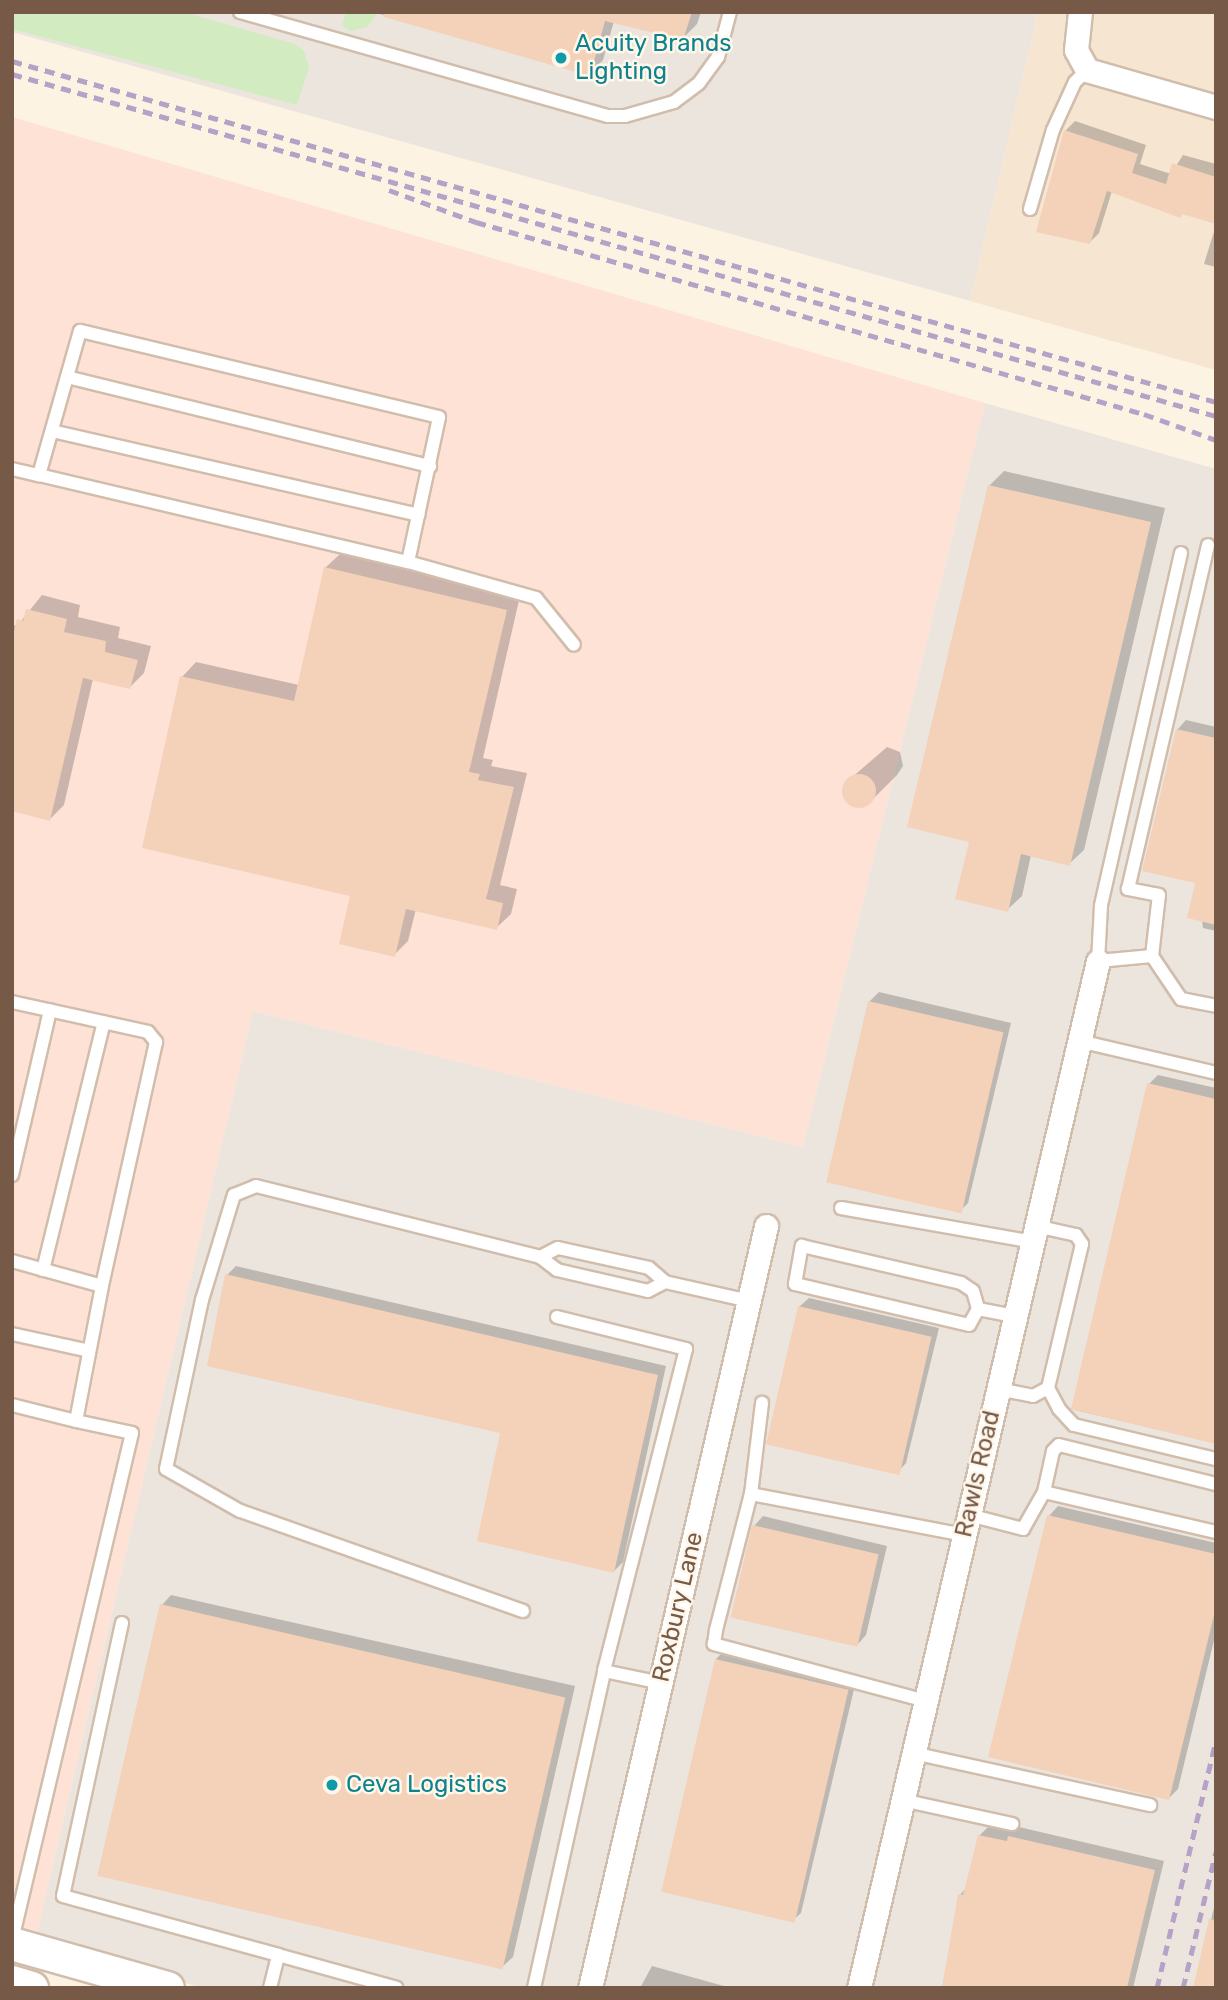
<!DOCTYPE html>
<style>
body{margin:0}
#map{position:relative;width:1228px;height:2000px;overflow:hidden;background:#fdf3e3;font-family:Rubik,sans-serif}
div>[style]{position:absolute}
.residential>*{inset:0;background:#f5e5d1}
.commercial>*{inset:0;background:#fee2d6}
.industrial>*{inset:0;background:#ece5de}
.green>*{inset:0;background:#d2ebc1}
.shadow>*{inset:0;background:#0003}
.building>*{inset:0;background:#f4d1b9;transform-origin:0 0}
.round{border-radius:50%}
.roads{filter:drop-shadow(2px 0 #d1bdac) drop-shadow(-2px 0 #d1bdac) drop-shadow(0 2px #d1bdac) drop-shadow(0 -2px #d1bdac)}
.lane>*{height:12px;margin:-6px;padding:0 6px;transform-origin:6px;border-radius:6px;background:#fff}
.street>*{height:23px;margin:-11.5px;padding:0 11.5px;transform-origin:11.5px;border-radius:11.5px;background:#fff}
.secondary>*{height:32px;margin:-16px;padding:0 16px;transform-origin:16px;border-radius:16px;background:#fff}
.rail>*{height:5px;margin-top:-2.5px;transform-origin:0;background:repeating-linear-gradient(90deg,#b6a1c7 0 10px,transparent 0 17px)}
.dots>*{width:19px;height:19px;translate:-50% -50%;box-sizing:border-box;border:4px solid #fff7ea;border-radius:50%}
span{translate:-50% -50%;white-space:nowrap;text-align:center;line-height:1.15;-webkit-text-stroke:5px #fff7ea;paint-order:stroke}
.culture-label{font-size:24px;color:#0d838f}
.left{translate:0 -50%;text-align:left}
.street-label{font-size:24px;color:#775948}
.frame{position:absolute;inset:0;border:14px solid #775948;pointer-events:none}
</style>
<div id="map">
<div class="residential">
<div style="clip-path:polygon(1038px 12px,1216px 12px,1216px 370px,970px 301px)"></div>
</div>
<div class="commercial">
<div style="clip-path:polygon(12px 117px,985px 403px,803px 1147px,253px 1011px,35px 1941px,12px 1935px)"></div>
</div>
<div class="industrial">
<div style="clip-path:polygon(12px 12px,1038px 12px,970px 301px,12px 32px)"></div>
<div style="clip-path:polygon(985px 403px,1216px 469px,1216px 1988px,203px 1988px,35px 1941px,253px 1011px,803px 1147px)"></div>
</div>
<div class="green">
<div style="clip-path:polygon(12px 12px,184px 12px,295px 44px,304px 51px,309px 67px,297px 105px,12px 29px)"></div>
<div style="clip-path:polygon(346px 12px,367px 12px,376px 15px,367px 27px,351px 31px,342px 26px)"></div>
</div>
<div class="shadow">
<div style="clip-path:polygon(373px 12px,701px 12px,697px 24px,683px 38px,614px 21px,603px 60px,589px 74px)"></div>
<div style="clip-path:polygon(1075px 121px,1146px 145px,1140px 164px,1171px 174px,1183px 155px,1216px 164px,1216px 223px,1183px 213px,1180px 216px,1112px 191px,1099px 233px,1090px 242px,1039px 231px,1066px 130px)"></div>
<div style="clip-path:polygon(1216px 225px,1216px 267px,1204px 264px)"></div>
<div style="clip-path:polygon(1004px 471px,1165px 508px,1084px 850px,1069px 864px,1031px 855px,1022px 896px,1007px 910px,971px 841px,989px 486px)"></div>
<div style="clip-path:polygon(340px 554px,520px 596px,483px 758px,493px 760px,491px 766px,527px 773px,500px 885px,517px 889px,511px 914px,496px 928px,416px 909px,408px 941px,394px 955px,352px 895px,182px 677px,196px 662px,299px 685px,325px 568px)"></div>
<div style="clip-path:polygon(42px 595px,80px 605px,78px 617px,120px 627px,118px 638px,151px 646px,144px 673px,130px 687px,93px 679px,64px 805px,50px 819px,12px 640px,12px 625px,17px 626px)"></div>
<div style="clip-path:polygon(1186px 720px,1216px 727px,1216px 931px,1203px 928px,1197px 882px,1177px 730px)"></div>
<div style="clip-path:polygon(887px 747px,900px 752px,903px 766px,897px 775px,868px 804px,858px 807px,849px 802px,844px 793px,850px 779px)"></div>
<div style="clip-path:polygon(879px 992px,1011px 1023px,968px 1203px,958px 1213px,869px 1002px)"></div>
<div style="clip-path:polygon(1158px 1075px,1216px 1088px,1216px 1443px,1075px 1410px,1149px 1084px)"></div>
<div style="clip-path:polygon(236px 1266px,666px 1366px,623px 1562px,614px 1571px,502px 1432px,227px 1275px)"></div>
<div style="clip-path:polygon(809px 1298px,939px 1328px,906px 1463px,897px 1473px,799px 1307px)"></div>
<div style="clip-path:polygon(1058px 1506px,1216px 1543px,1216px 1632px,1178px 1789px,1169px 1798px,1049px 1516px)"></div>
<div style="clip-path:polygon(763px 1516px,887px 1546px,866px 1635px,857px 1645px,754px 1526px)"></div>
<div style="clip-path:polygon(171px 1595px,575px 1686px,513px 1957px,503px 1966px,162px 1605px)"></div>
<div style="clip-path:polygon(725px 1650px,856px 1681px,801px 1913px,791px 1922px,716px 1659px)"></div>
<div style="clip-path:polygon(989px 1826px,1015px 1832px,1019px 1827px,1164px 1861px,1133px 1988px,942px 1988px,960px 1895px,967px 1887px,979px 1836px)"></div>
<div style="clip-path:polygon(1216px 1899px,1216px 1988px,1195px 1988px)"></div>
<div style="clip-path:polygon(652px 1966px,731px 1988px,640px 1988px)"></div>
</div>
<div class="building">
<div style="clip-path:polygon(384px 12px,692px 12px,683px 40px,605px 21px,590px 76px,384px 17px)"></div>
<div style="clip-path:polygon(1064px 130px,1138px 154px,1132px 173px,1166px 184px,1172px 163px,1216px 177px,1216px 224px,1182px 214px,1181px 218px,1107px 191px,1090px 244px,1036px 232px)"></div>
<div style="clip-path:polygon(988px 485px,1151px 522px,1070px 866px,1021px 854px,1008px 912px,955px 899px,969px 842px,907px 827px)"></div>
<div style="clip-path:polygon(324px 567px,507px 610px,469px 772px,480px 774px,478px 780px,514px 787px,486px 899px,503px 903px,497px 930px,406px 909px,395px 957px,339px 944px,350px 896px,142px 848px,180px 676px,294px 701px)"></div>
<div style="clip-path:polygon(26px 609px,67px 619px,64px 632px,106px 641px,105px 652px,138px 660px,130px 689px,83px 678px,50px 821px,12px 811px,12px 640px,17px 619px,23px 621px)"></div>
<div style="clip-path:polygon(1176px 729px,1216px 738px,1216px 925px,1187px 918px,1195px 883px,1142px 871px)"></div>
<div class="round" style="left:842px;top:774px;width:34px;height:34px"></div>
<div style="left:868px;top:1001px;width:139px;height:186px;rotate:13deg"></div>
<div style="clip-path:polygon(1147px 1083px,1216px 1099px,1216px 1444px,1071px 1409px)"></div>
<div style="clip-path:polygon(225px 1274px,658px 1375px,614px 1573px,477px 1541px,500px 1433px,207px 1366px)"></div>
<div style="left:798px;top:1306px;width:137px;height:142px;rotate:13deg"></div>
<div style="clip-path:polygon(1047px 1515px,1216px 1554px,1216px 1607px,1169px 1800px,988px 1757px)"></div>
<div style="left:752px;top:1525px;width:130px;height:95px;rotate:13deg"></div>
<div style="left:160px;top:1604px;width:416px;height:279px;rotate:13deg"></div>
<div style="left:715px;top:1659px;width:137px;height:239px;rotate:13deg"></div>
<div style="clip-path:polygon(978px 1835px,1007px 1841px,1008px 1836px,1155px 1870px,1127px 1988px,942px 1988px,958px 1894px,963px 1895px)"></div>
<div style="clip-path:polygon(1209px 1919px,1216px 1920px,1216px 1988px,1193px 1988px)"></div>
</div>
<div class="roads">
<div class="lane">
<div style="left:240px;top:12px;width:382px;rotate:15.8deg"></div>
<div style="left:608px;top:116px;width:17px"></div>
<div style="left:625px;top:116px;width:51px;rotate:-15.9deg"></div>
<div style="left:674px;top:102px;width:31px;rotate:-37deg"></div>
<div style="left:699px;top:83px;width:32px;rotate:-54deg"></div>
<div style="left:718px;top:57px;width:47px;rotate:-75.1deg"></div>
<div style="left:1030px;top:209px;width:82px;rotate:-73.8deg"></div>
<div style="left:1053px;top:130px;width:53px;rotate:-65.4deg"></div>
<div style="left:1075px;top:82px;width:17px;rotate:-45deg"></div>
<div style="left:67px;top:377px;width:374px;rotate:13.8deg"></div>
<div style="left:52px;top:431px;width:376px;rotate:12.9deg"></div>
<div style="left:12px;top:469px;width:28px;rotate:13deg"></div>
<div style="left:39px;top:475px;width:379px;rotate:13.3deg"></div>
<div style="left:408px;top:562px;width:148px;rotate:-77.9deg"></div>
<div style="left:439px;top:417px;width:369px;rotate:-166.5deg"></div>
<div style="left:80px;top:331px;width:150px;rotate:105.9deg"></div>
<div style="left:1181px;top:553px;width:362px;rotate:102.8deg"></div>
<div style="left:1101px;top:906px;width:55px;rotate:93.1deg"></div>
<div style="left:1098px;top:961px;width:54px;rotate:-5.3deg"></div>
<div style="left:1152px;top:956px;width:52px;rotate:56deg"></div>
<div style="left:1181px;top:999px;width:36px;rotate:11deg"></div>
<div style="left:408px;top:562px;width:133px;rotate:15.7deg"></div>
<div style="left:536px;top:598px;width:60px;rotate:51deg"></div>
<div style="left:1152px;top:956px;width:61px;rotate:-83.5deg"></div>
<div style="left:1159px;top:895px;width:32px;rotate:-169deg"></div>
<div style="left:1128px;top:889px;width:353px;rotate:-76.9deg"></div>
<div style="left:12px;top:1002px;width:139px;rotate:12.4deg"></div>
<div style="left:148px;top:1032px;width:13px;rotate:51deg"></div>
<div style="left:156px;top:1042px;width:250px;rotate:102.5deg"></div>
<div style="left:1079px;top:1041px;width:141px;rotate:13.1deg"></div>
<div style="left:12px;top:1175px;width:169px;rotate:-77deg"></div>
<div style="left:841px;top:1208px;width:195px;rotate:10deg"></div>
<div style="left:1036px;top:1226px;width:41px;rotate:12.7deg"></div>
<div style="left:1076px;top:1235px;width:11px;rotate:56deg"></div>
<div style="left:1082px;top:1244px;width:148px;rotate:103.3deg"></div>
<div style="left:1048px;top:1388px;width:24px;rotate:62deg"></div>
<div style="left:1059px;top:1409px;width:22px;rotate:47deg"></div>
<div style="left:1074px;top:1425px;width:146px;rotate:13.5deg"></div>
<div style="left:802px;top:1246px;width:163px;rotate:13.1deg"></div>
<div style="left:961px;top:1283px;width:14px;rotate:34deg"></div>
<div style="left:973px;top:1291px;width:19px;rotate:74deg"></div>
<div style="left:978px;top:1309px;width:18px;rotate:119deg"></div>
<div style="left:969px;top:1325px;width:179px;rotate:-166.7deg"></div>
<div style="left:795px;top:1284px;width:39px;rotate:-80deg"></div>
<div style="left:540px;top:1257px;width:20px;rotate:-27deg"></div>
<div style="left:558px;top:1248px;width:93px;rotate:12.4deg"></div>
<div style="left:649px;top:1268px;width:21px;rotate:41deg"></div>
<div style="left:665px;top:1282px;width:86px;rotate:12.7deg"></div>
<div style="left:12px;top:1261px;width:93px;rotate:15.5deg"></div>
<div style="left:102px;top:1286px;width:137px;rotate:100.9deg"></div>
<div style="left:76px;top:1421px;width:57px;rotate:12.1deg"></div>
<div style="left:132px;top:1433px;width:521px;rotate:103.32deg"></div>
<div style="left:43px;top:1270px;width:255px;rotate:-76.2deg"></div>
<div style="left:978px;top:1309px;width:38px;rotate:11deg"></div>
<div style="left:557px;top:1317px;width:133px;rotate:13.9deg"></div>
<div style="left:686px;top:1349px;width:332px;rotate:104.3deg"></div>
<div style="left:604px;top:1671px;width:58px;rotate:11.9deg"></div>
<div style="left:12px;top:1334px;width:79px;rotate:12.4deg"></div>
<div style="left:998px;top:1389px;width:36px;rotate:11deg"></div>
<div style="left:1033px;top:1396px;width:17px;rotate:-28deg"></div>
<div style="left:12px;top:1405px;width:66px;rotate:14deg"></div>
<div style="left:1044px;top:1492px;width:177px;rotate:13.1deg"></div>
<div style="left:751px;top:1494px;width:92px;rotate:-83.1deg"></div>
<div style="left:969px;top:1515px;width:56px;rotate:14.5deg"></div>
<div style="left:1023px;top:1529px;width:43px;rotate:-60.4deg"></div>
<div style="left:1044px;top:1492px;width:42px;rotate:-77.6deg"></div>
<div style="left:1053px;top:1451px;width:8px;rotate:-45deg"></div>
<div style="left:1059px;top:1445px;width:162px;rotate:14deg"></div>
<div style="left:523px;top:1611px;width:300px;rotate:-160.5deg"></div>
<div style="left:240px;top:1511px;width:85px;rotate:-150.4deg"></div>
<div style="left:166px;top:1469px;width:173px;rotate:-78deg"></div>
<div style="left:202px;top:1300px;width:110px;rotate:-73.1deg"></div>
<div style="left:234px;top:1195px;width:24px;rotate:-22deg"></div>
<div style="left:256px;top:1186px;width:293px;rotate:14deg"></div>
<div style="left:540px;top:1257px;width:21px;rotate:37deg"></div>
<div style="left:557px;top:1270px;width:93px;rotate:13deg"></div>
<div style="left:648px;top:1291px;width:19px;rotate:-28deg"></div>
<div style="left:122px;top:1623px;width:279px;rotate:102.2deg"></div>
<div style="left:63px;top:1896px;width:223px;rotate:15.3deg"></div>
<div style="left:926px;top:1701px;width:220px;rotate:-165deg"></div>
<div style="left:714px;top:1644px;width:14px;rotate:-82deg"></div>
<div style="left:716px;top:1630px;width:140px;rotate:-75.6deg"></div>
<div style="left:751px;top:1494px;width:217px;rotate:10.9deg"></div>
<div style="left:913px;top:1753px;width:243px;rotate:12.4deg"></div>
<div style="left:902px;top:1800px;width:113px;rotate:12.3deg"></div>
<div style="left:270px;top:1988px;width:34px;rotate:-76deg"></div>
<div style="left:278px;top:1955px;width:123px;rotate:15.5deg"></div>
<div style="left:534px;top:1988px;width:325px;rotate:-77.5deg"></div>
</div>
<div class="street">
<div style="left:1080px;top:12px;width:38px;rotate:96deg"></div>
<div style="left:1076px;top:50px;width:23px;rotate:61deg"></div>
<div style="left:1087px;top:70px;width:134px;rotate:16deg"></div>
<div style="left:590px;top:1988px;width:782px;rotate:-76.99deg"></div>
<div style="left:859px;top:1988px;width:1054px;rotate:-76.9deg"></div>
</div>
<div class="secondary">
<div style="left:12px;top:1944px;width:162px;rotate:15.8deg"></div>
<div style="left:12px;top:1982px;width:21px;rotate:17deg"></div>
</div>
</div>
<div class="rail">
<div style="left:12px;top:61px;width:1251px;rotate:15.81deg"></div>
<div style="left:12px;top:74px;width:1252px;rotate:15.86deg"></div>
<div style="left:389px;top:190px;width:93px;rotate:20.2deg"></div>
<div style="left:476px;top:222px;width:695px;rotate:16.04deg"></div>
<div style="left:1144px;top:414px;width:77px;rotate:19.9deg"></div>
<div style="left:1157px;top:1988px;width:254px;rotate:-76.6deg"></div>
<div style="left:1183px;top:1988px;width:140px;rotate:-76.4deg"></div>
</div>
<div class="dots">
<div style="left:561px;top:58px;background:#0f9aa8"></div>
<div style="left:332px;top:1785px;background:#0f9aa8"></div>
</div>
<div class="culture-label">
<span class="left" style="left:575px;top:58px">Acuity Brands<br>Lighting</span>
<span class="left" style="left:346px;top:1785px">Ceva Logistics</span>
</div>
<div class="street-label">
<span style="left:978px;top:1474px;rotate:-77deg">Rawls Road</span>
<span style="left:678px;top:1607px;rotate:-77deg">Roxbury Lane</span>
</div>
<div class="frame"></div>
</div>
